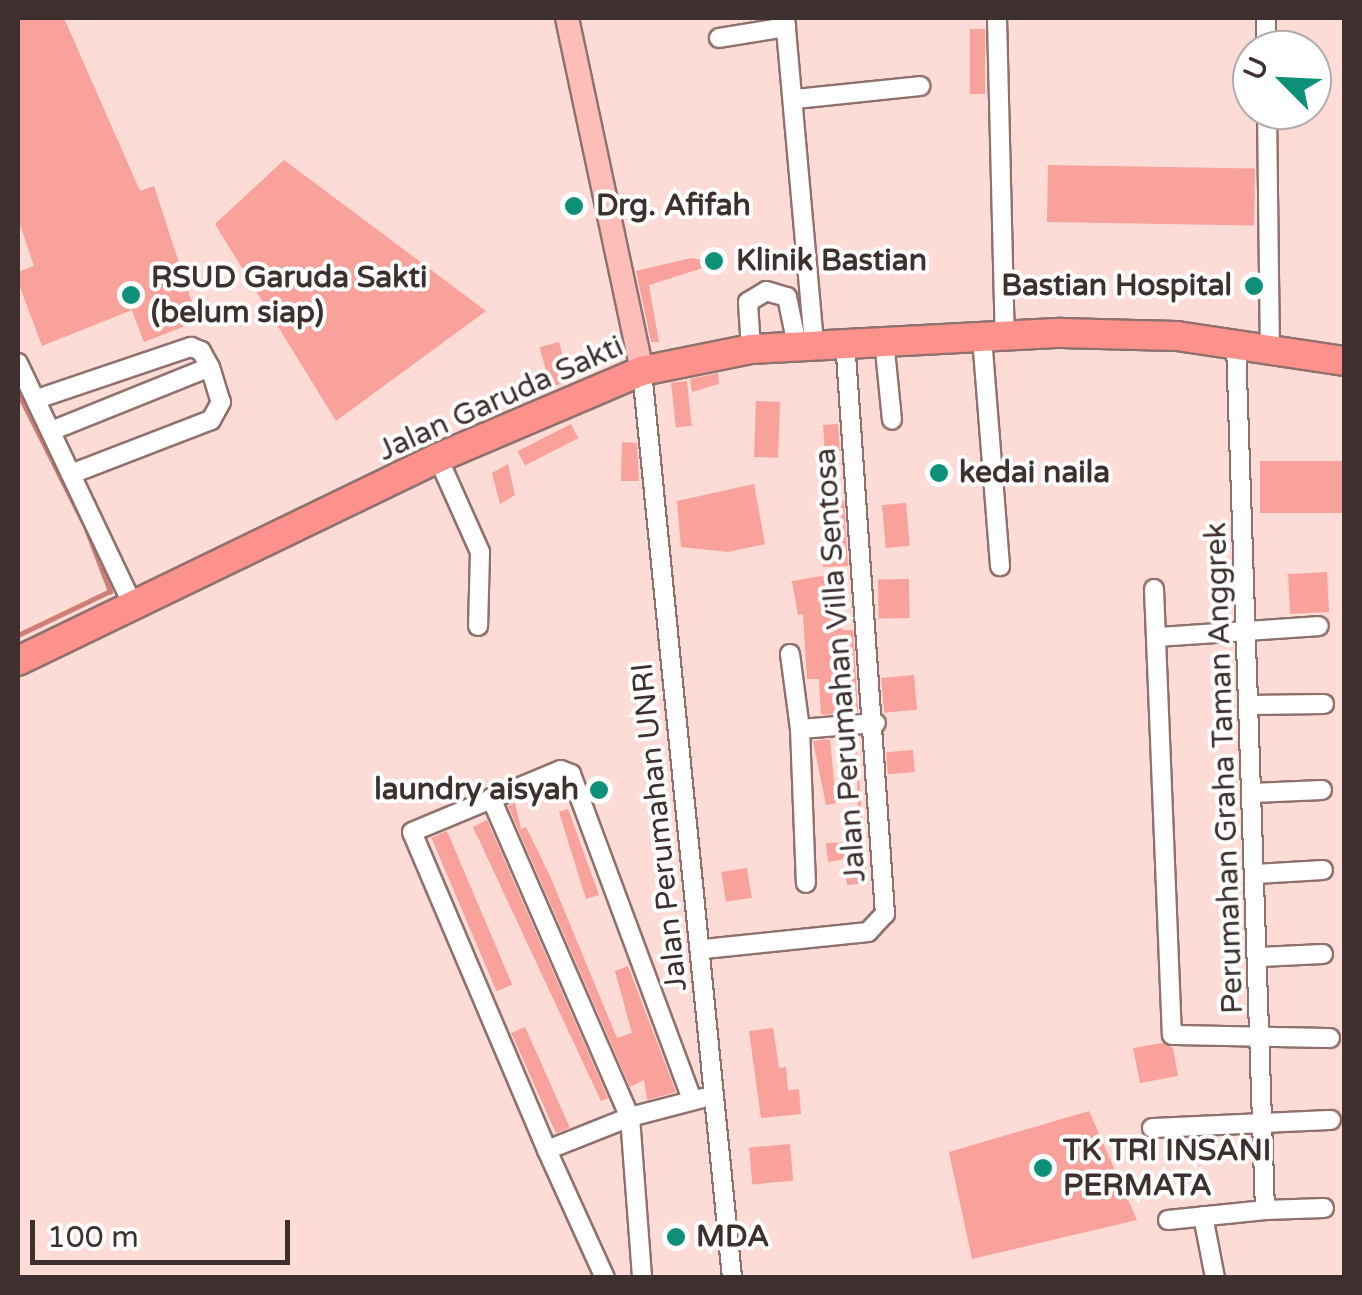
<!DOCTYPE html>
<style>
body{margin:0}
#map{position:relative;width:1362px;height:1295px;overflow:hidden;background:#fddbd7;font-family:"Varela Round",sans-serif}
div>[style]{position:absolute}
.stream>*{height:5px;margin:-2.5px;padding:0 2.5px;transform-origin:2.5px;border-radius:2.5px;background:#cf7e77}
.building>*{inset:0;background:#f8a29b;transform-origin:0 0}
.roads{filter:drop-shadow(2px 0 #8f716e) drop-shadow(-2px 0 #8f716e) drop-shadow(0 2px #8f716e) drop-shadow(0 -2px #8f716e)}
.minor>*{height:18px;margin:-9px;padding:0 9px;transform-origin:9px;border-radius:9px;background:#fff}
.major>*{height:22px;margin:-11px;padding:0 11px;transform-origin:11px;border-radius:11px;background:#fdbeb9}
.highway>*{height:28px;margin:-14px;padding:0 14px;transform-origin:14px;border-radius:14px;background:#fc928b}
.dots>*{width:28px;height:28px;translate:-50% -50%;box-sizing:border-box;border:5px solid #fff;border-radius:50%}
span{translate:-50% -50%;white-space:nowrap;text-align:center;line-height:1.15;-webkit-text-stroke:8px #fff;paint-order:stroke}
.poi-label{font-size:30px;color:#3d302e;font-weight:700}
.left{translate:0 -50%;text-align:left}
.right{translate:-100% -50%;text-align:right}
.street-label{font-size:30px;color:#3d302e}
.frame{position:absolute;inset:0;border:20px solid #3d302e;pointer-events:none}
.north{position:absolute;left:1232px;top:30px;width:100px;height:100px;box-sizing:border-box;background:#fff;border:2px solid #b1acab;border-radius:50%;rotate:294deg;font-size:28px;font-weight:700;line-height:40px;text-align:center;color:#3d302e}
.north::after{content:'';display:block;margin:auto;width:35px;height:45px;background:#0d9078;clip-path:polygon(50% 0,100% 100%,50% 72%,0 100%)}
.scale{position:absolute;left:30px;top:1220px;width:260px;height:45px;box-sizing:border-box;border:5px solid #3d302e;border-top:0;padding-left:12px;font-size:30px;line-height:35px;white-space:nowrap;color:#3d302e;-webkit-text-stroke:8px #fff;paint-order:stroke}
</style>
<div id="map">
<div class="stream">
<div style="left:18px;top:393px;width:149px;rotate:63.3deg"></div>
<div style="left:85px;top:526px;width:70px;rotate:69deg"></div>
<div style="left:110px;top:591px;width:102px;rotate:154.4deg"></div>
</div>
<div class="building">
<div style="clip-path:polygon(18px 18px,64px 18px,140px 191px,154px 186px,198px 321px,144px 342px,132px 310px,42px 346px,18px 282px,18px 272px,34px 266px,18px 219px)"></div>
<div style="left:970px;top:29px;width:15px;height:65px"></div>
<div style="clip-path:polygon(284px 160px,486px 311px,336px 421px,215px 224px)"></div>
<div style="left:1048px;top:165px;width:207px;height:57px;rotate:1deg"></div>
<div style="clip-path:polygon(691px 258px,704px 260px,706px 267px,649px 285px,659px 342px,651px 342px,636px 271px)"></div>
<div style="left:559px;top:342px;width:41px;height:20px;rotate:75deg"></div>
<div style="clip-path:polygon(718px 373px,719px 384px,692px 392px,690px 379px)"></div>
<div style="left:687px;top:381px;width:45px;height:16px;rotate:84deg"></div>
<div style="left:756px;top:401px;width:24px;height:56px;rotate:2deg"></div>
<div style="left:571px;top:424px;width:16px;height:60px;rotate:63deg"></div>
<div style="left:838px;top:424px;width:27px;height:15px;rotate:86deg"></div>
<div style="clip-path:polygon(622px 442px,637px 443px,639px 481px,621px 481px)"></div>
<div style="left:1344px;top:461px;width:52px;height:84px;rotate:90deg"></div>
<div style="clip-path:polygon(508px 464px,515px 495px,500px 504px,492px 473px)"></div>
<div style="clip-path:polygon(754px 484px,765px 544px,728px 552px,681px 547px,677px 501px)"></div>
<div style="clip-path:polygon(844px 500px,848px 566px,823px 567px,823px 537px,843px 537px,837px 501px)"></div>
<div style="left:906px;top:503px;width:43px;height:24px;rotate:85deg"></div>
<div style="left:1327px;top:572px;width:40px;height:39px;rotate:87deg"></div>
<div style="clip-path:polygon(833px 574px,842px 630px,853px 630px,858px 712px,821px 715px,819px 679px,807px 679px,803px 614px,798px 615px,792px 581px)"></div>
<div style="left:909px;top:579px;width:39px;height:31px;rotate:89deg"></div>
<div style="left:914px;top:675px;width:35px;height:33px;rotate:85deg"></div>
<div style="clip-path:polygon(856px 737px,867px 883px,847px 885px,844px 859px,828px 862px,826px 843px,859px 842px)"></div>
<div style="clip-path:polygon(830px 739px,836px 803px,826px 805px,813px 741px)"></div>
<div style="left:913px;top:750px;width:22px;height:27px;rotate:85deg"></div>
<div style="clip-path:polygon(515px 803px,521px 829px,526px 827px,550px 876px,617px 1038px,632px 1033px,615px 971px,628px 966px,676px 1092px,647px 1100px,644px 1080px,630px 1087px,508px 806px)"></div>
<div style="clip-path:polygon(568px 809px,599px 895px,586px 899px,559px 812px)"></div>
<div style="clip-path:polygon(487px 820px,608px 1098px,601px 1101px,473px 827px)"></div>
<div style="left:447px;top:831px;width:167px;height:17px;rotate:67deg"></div>
<div style="left:747px;top:868px;width:30px;height:26px;rotate:81deg"></div>
<div style="left:525px;top:1027px;width:110px;height:15px;rotate:66deg"></div>
<div style="clip-path:polygon(773px 1028px,779px 1068px,786px 1067px,788px 1090px,799px 1089px,801px 1114px,761px 1118px,749px 1031px)"></div>
<div style="clip-path:polygon(1163px 1043px,1173px 1048px,1178px 1076px,1140px 1083px,1133px 1048px)"></div>
<div style="clip-path:polygon(1089px 1111px,1137px 1220px,972px 1259px,949px 1152px)"></div>
<div style="left:790px;top:1144px;width:37px;height:41px;rotate:85deg"></div>
</div>
<div class="roads">
<div class="minor">
<div style="left:785px;top:18px;width:327px;rotate:84.9deg"></div>
<div style="left:997px;top:18px;width:317px;rotate:88.6deg"></div>
<div style="left:1266px;top:18px;width:32px;rotate:90deg"></div>
<div style="left:719px;top:38px;width:68px;rotate:-9.3deg"></div>
<div style="left:795px;top:99px;width:126px;rotate:-5.9deg"></div>
<div style="left:1267px;top:110px;width:242px;rotate:89.3deg"></div>
<div style="left:982px;top:337px;width:230px;rotate:85.5deg"></div>
<div style="left:884px;top:340px;width:80px;rotate:84.3deg"></div>
<div style="left:751px;top:349px;width:47px;rotate:-93.7deg"></div>
<div style="left:748px;top:302px;width:21px;rotate:-31deg"></div>
<div style="left:766px;top:291px;width:22px;rotate:16deg"></div>
<div style="left:787px;top:297px;width:49px;rotate:78.2deg"></div>
<div style="left:18px;top:363px;width:268px;rotate:64.6deg"></div>
<div style="left:642px;top:371px;width:911px;rotate:84.33deg"></div>
<div style="left:37px;top:399px;width:163px;rotate:-18.7deg"></div>
<div style="left:191px;top:347px;width:11px;rotate:22deg"></div>
<div style="left:201px;top:351px;width:18px;rotate:61deg"></div>
<div style="left:210px;top:367px;width:37px;rotate:73deg"></div>
<div style="left:221px;top:402px;width:21px;rotate:119deg"></div>
<div style="left:211px;top:420px;width:150px;rotate:158.9deg"></div>
<div style="left:51px;top:431px;width:171px;rotate:-21.9deg"></div>
<div style="left:438px;top:458px;width:103px;rotate:65.9deg"></div>
<div style="left:480px;top:552px;width:74px;rotate:91.5deg"></div>
<div style="left:1154px;top:589px;width:446px;rotate:87.7deg"></div>
<div style="left:1172px;top:1035px;width:158px;rotate:1.1deg"></div>
<div style="left:1158px;top:637px;width:161px;rotate:-3.9deg"></div>
<div style="left:790px;top:654px;width:76px;rotate:82.4deg"></div>
<div style="left:800px;top:729px;width:154px;rotate:87.8deg"></div>
<div style="left:1250px;top:705px;width:74px;rotate:-0.8deg"></div>
<div style="left:800px;top:729px;width:76px;rotate:-4.5deg"></div>
<div style="left:1253px;top:793px;width:69px;rotate:-2.5deg"></div>
<div style="left:491px;top:798px;width:348px;rotate:66.5deg"></div>
<div style="left:630px;top:1117px;width:161px;rotate:85.7deg"></div>
<div style="left:1256px;top:874px;width:67px;rotate:-3.4deg"></div>
<div style="left:704px;top:949px;width:165px;rotate:-5.9deg"></div>
<div style="left:868px;top:932px;width:25px;rotate:-47deg"></div>
<div style="left:885px;top:914px;width:574px;rotate:-93.99deg"></div>
<div style="left:1260px;top:957px;width:63px;rotate:-2.7deg"></div>
<div style="left:1152px;top:1128px;width:179px;rotate:-2.6deg"></div>
<div style="left:547px;top:1150px;width:345px;rotate:-113deg"></div>
<div style="left:412px;top:832px;width:161px;rotate:-22.6deg"></div>
<div style="left:561px;top:770px;width:11px;rotate:22deg"></div>
<div style="left:571px;top:774px;width:348px;rotate:69.6deg"></div>
<div style="left:1265px;top:1210px;width:59px;rotate:-1.9deg"></div>
<div style="left:1203px;top:1216px;width:63px;rotate:79deg"></div>
<div style="left:1168px;top:1220px;width:98px;rotate:-5.9deg"></div>
<div style="left:1265px;top:1210px;width:866px;rotate:-91.92deg"></div>
<div style="left:605px;top:1278px;width:141px;rotate:-114.4deg"></div>
<div style="left:547px;top:1150px;width:89px;rotate:-21.7deg"></div>
<div style="left:630px;top:1117px;width:75px;rotate:-14.6deg"></div>
</div>
<div class="major">
<div style="left:567px;top:18px;width:361px;rotate:78deg"></div>
</div>
<div class="highway">
<div style="left:18px;top:661px;width:466px;rotate:-25.8deg"></div>
<div style="left:438px;top:458px;width:222px;rotate:-23.1deg"></div>
<div style="left:642px;top:371px;width:111px;rotate:-11.4deg"></div>
<div style="left:751px;top:349px;width:310px;rotate:-3deg"></div>
<div style="left:1061px;top:333px;width:116px;rotate:1.5deg"></div>
<div style="left:1177px;top:336px;width:169px;rotate:8.5deg"></div>
</div>
</div>
<div class="dots">
<div style="left:574px;top:206px;background:#0d9078"></div>
<div style="left:714px;top:261px;background:#0d9078"></div>
<div style="left:1254px;top:286px;background:#0d9078"></div>
<div style="left:131px;top:295px;background:#0d9078"></div>
<div style="left:939px;top:473px;background:#0d9078"></div>
<div style="left:599px;top:790px;background:#0d9078"></div>
<div style="left:1043px;top:1168px;background:#0d9078"></div>
<div style="left:676px;top:1237px;background:#0d9078"></div>
</div>
<div class="poi-label">
<span class="left" style="left:596px;top:206px">Drg. Afifah</span>
<span class="left" style="left:736px;top:261px">Klinik Bastian</span>
<span class="left" style="left:151px;top:295px">RSUD Garuda Sakti<br>(belum siap)</span>
<span class="right" style="left:1232px;top:286px">Bastian Hospital</span>
<span class="left" style="left:959px;top:473px">kedai naila</span>
<span class="right" style="left:579px;top:790px">laundry aisyah</span>
<span class="left" style="left:1063px;top:1168px">TK TRI INSANI<br>PERMATA</span>
<span class="left" style="left:696px;top:1237px">MDA</span>
</div>
<div class="street-label">
<span style="left:501px;top:399px;rotate:-24deg">Jalan Garuda Sakti</span>
<span style="left:841px;top:665px;rotate:-94deg">Jalan Perumahan Villa Sentosa</span>
<span style="left:1225px;top:768px;rotate:-92deg">Perumahan Graha Taman Anggrek</span>
<span style="left:660px;top:827px;rotate:-96deg">Jalan Perumahan UNRI</span>
</div>
<div class="frame"></div>
<div class="north">U</div>
<div class="scale">100 m</div>
</div>
